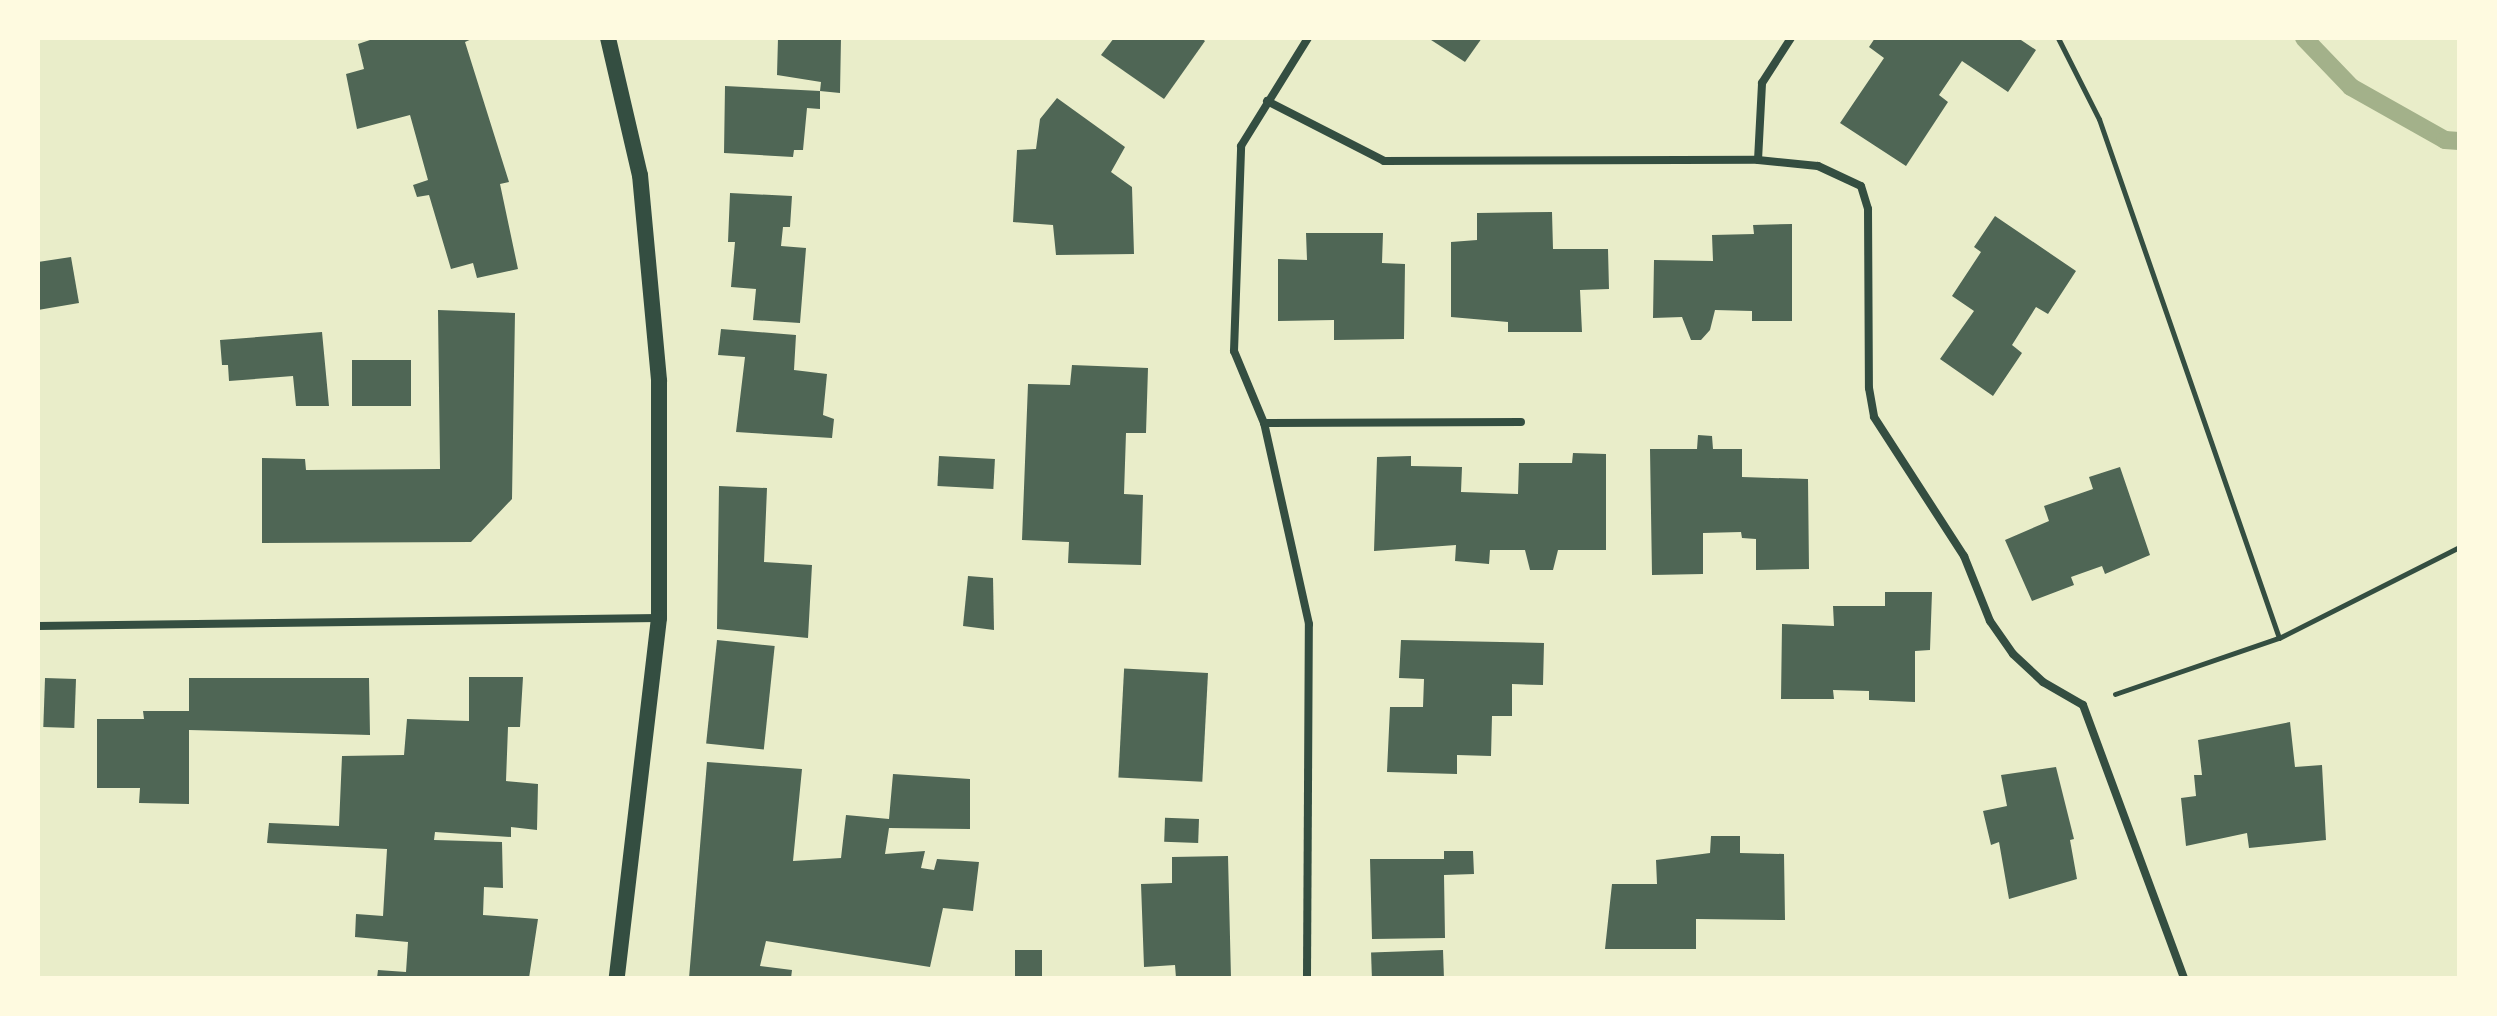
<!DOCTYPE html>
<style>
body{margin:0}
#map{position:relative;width:2497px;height:1016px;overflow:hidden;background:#e9edc9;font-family:"Asap Condensed",sans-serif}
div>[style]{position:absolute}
.stream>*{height:18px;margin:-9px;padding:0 9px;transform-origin:9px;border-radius:9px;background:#a3b18a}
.building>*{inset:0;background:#4f6655;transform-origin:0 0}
.path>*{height:5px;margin:-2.5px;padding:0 2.5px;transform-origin:2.5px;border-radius:2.5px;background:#344e41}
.minor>*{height:8px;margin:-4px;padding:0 4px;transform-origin:4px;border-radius:4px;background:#344e41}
.secondary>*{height:16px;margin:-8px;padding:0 8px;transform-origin:8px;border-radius:8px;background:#344e41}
span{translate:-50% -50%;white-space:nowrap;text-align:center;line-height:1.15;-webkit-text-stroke:8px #fefae0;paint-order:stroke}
.frame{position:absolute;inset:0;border:40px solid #fefae0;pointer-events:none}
</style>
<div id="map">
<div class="stream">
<div style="left:2304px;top:38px;width:68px;rotate:46.2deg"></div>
<div style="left:2351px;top:87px;width:108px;rotate:29.4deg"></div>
<div style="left:2445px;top:140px;width:14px;rotate:4deg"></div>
</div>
<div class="building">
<div style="clip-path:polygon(376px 38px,474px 38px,465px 42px,509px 182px,500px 184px,518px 269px,477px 278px,473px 263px,451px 269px,429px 195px,417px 197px,413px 185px,428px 180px,410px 115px,357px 129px,346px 74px,364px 69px,358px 44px)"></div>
<div style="clip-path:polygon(778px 38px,841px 38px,840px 93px,820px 91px,821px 82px,777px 75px)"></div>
<div style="clip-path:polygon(1114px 38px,1201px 38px,1205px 41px,1164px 99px,1101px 55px)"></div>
<div style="clip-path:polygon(1428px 38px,1482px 38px,1465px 62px)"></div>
<div style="clip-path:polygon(1875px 38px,2018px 38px,2036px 50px,2008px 92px,1962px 61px,1939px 95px,1948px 102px,1906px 166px,1840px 123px,1884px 58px,1869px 47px)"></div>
<div style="clip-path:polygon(725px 86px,820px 91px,820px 109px,807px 108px,803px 150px,794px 150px,793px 157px,724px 153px)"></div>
<div style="clip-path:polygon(1057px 98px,1125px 147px,1111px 172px,1132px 187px,1134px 254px,1056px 255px,1053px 225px,1013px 222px,1017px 150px,1036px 149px,1040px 119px)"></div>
<div style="clip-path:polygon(730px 193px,792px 196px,790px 227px,783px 227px,781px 246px,806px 248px,800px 323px,753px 320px,756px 289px,731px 287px,735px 242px,728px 242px)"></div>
<div style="clip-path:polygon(1552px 212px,1553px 249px,1608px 249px,1609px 289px,1580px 290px,1582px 332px,1508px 332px,1508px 322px,1451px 317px,1451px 242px,1477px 240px,1477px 213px)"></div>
<div style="clip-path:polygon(1995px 216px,2076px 271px,2048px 314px,2036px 307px,2012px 345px,2022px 353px,1993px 396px,1940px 359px,1974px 311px,1952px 296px,1981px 252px,1974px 247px)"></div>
<div style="clip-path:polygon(1792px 224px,1792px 321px,1752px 321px,1752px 311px,1715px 310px,1710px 330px,1701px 340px,1691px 340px,1682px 317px,1653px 318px,1654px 260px,1713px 261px,1712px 235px,1754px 234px,1753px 225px)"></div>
<div style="clip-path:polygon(1306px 233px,1383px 233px,1382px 263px,1405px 264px,1404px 339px,1334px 340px,1334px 320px,1278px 321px,1278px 259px,1307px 260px)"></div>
<div style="clip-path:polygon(71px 257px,79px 303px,38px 310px,38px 262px)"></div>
<div style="clip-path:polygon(438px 310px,515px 313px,512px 499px,471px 542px,262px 543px,262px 458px,305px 459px,306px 470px,440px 469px)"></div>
<div style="clip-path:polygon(721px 329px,796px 335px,794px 370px,827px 374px,823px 415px,834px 419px,832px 438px,736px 432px,745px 357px,718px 355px)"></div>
<div style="clip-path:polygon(322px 332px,329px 406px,296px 406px,293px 376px,229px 381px,228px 365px,222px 365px,220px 340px)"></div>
<div style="left:352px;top:360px;width:59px;height:46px"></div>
<div style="clip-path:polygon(1072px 365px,1148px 368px,1146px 433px,1126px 433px,1124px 494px,1143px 495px,1141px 565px,1068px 563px,1069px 542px,1022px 540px,1028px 384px,1070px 385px)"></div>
<div style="clip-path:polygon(1698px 435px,1712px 436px,1713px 449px,1742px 449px,1742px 477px,1808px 479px,1809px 569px,1756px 570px,1756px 539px,1742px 538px,1741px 532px,1703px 533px,1703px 574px,1652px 575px,1650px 449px,1697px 449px)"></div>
<div style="clip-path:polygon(1573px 453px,1606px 454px,1606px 550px,1558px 550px,1553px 570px,1530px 570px,1525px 550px,1490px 550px,1489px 564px,1455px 561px,1456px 545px,1374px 551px,1377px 457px,1411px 456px,1411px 466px,1462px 467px,1461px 492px,1518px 494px,1519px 463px,1572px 463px)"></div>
<div style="left:939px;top:456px;width:56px;height:30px;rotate:3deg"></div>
<div style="clip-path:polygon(2120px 467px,2150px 555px,2105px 574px,2102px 566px,2071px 577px,2074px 585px,2032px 601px,2005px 540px,2049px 521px,2044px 506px,2093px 489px,2089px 477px)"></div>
<div style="clip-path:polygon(719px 486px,767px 488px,764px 562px,812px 565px,808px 638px,717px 629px)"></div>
<div style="clip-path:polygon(968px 576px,993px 578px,994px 630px,963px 626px)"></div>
<div style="clip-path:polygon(1885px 592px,1932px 592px,1930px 650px,1915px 651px,1915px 702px,1869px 700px,1869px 691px,1833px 690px,1834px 699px,1781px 699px,1782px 624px,1834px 626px,1833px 606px,1885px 606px)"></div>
<div style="left:717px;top:640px;width:58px;height:104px;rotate:6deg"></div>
<div style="clip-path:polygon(1401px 640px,1544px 643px,1543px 685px,1512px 684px,1512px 716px,1492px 716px,1491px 756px,1457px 755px,1457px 774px,1387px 772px,1390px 707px,1423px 707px,1424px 679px,1399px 678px)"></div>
<div style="left:1208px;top:673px;width:109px;height:84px;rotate:93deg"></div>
<div style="clip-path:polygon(469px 677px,523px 677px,520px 727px,508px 727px,506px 781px,538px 784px,537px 830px,511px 827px,511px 837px,435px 832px,434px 840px,502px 842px,503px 888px,484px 887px,483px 915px,538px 919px,529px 978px,377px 978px,378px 970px,406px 972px,408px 942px,355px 937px,356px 914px,383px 916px,387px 849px,267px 843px,269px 823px,339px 826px,342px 756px,404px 755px,407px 719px,469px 721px)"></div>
<div style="clip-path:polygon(189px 678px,369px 678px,370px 735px,189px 730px,189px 804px,139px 803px,140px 788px,97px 788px,97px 719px,144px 719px,143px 711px,189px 711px)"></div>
<div style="left:76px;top:679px;width:49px;height:31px;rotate:92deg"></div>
<div style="clip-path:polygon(2290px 722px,2295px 767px,2322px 765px,2326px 840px,2249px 848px,2247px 833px,2186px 846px,2181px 798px,2196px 796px,2194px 775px,2202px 775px,2198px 740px)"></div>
<div style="clip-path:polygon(707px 762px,802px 769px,793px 861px,841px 858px,846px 815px,889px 819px,893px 774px,970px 779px,970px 829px,889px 828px,885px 854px,925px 851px,921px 868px,934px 870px,937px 859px,979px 862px,973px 911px,943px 908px,930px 967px,766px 941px,760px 966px,792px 970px,791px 978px,689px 978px)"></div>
<div style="clip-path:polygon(2056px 767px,2074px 839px,2070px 840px,2077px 879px,2009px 899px,1999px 842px,1991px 845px,1983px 811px,2007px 806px,2001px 775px)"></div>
<div style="left:1199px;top:819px;width:24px;height:34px;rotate:92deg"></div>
<div style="clip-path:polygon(1711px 836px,1740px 836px,1740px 853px,1784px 854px,1785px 920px,1696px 919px,1696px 949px,1605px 949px,1612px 884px,1657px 884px,1656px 860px,1710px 853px)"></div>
<div style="clip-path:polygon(1444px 851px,1473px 851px,1474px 874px,1444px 875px,1445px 938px,1372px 939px,1370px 859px,1444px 859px)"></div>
<div style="clip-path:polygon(1228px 856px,1231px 978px,1176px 978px,1175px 965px,1144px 967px,1141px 884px,1172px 883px,1172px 857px)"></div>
<div style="left:1042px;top:950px;width:28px;height:27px;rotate:90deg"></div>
<div style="left:1443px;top:950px;width:28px;height:72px;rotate:88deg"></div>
</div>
<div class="path">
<div style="left:2058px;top:38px;width:91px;rotate:63.2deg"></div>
<div style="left:2099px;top:119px;width:549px;rotate:70.87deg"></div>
<div style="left:2115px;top:694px;width:173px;rotate:-18.9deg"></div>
<div style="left:2279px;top:638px;width:202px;rotate:-26.8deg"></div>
</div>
<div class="minor">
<div style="left:1267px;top:101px;width:131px;rotate:27.1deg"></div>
<div style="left:1384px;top:161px;width:374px;rotate:-0.2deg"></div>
<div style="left:1758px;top:160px;width:60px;rotate:5.7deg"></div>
<div style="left:1818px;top:166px;width:47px;rotate:24.9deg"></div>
<div style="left:1861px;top:186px;width:24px;rotate:73deg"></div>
<div style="left:1868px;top:209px;width:179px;rotate:89.7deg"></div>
<div style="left:1869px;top:388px;width:29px;rotate:80deg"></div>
<div style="left:1874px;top:417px;width:166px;rotate:57.1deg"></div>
<div style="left:1964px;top:556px;width:70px;rotate:68.2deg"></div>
<div style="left:1990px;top:621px;width:40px;rotate:55.1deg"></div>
<div style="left:2013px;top:654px;width:41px;rotate:43deg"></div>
<div style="left:2043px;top:682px;width:46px;rotate:29.9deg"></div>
<div style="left:2083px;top:705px;width:291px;rotate:69.7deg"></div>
<div style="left:1758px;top:160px;width:77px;rotate:-87deg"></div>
<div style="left:1762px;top:83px;width:54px;rotate:-57.2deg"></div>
<div style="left:1264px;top:423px;width:257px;rotate:-0.2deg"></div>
<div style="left:38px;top:626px;width:620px;rotate:-0.74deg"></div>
<div style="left:1307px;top:978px;width:354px;rotate:-89.7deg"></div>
<div style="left:1309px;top:624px;width:206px;rotate:-102.6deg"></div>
<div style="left:1264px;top:423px;width:78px;rotate:-112.6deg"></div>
<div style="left:1234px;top:351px;width:205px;rotate:-88deg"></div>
<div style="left:1241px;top:146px;width:127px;rotate:-58.2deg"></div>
</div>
<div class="secondary">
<div style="left:608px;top:38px;width:141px;rotate:76.9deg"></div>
<div style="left:640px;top:175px;width:207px;rotate:84.7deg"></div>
<div style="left:659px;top:381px;width:237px;rotate:90deg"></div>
<div style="left:659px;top:618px;width:362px;rotate:96.7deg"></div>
</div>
<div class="frame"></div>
</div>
